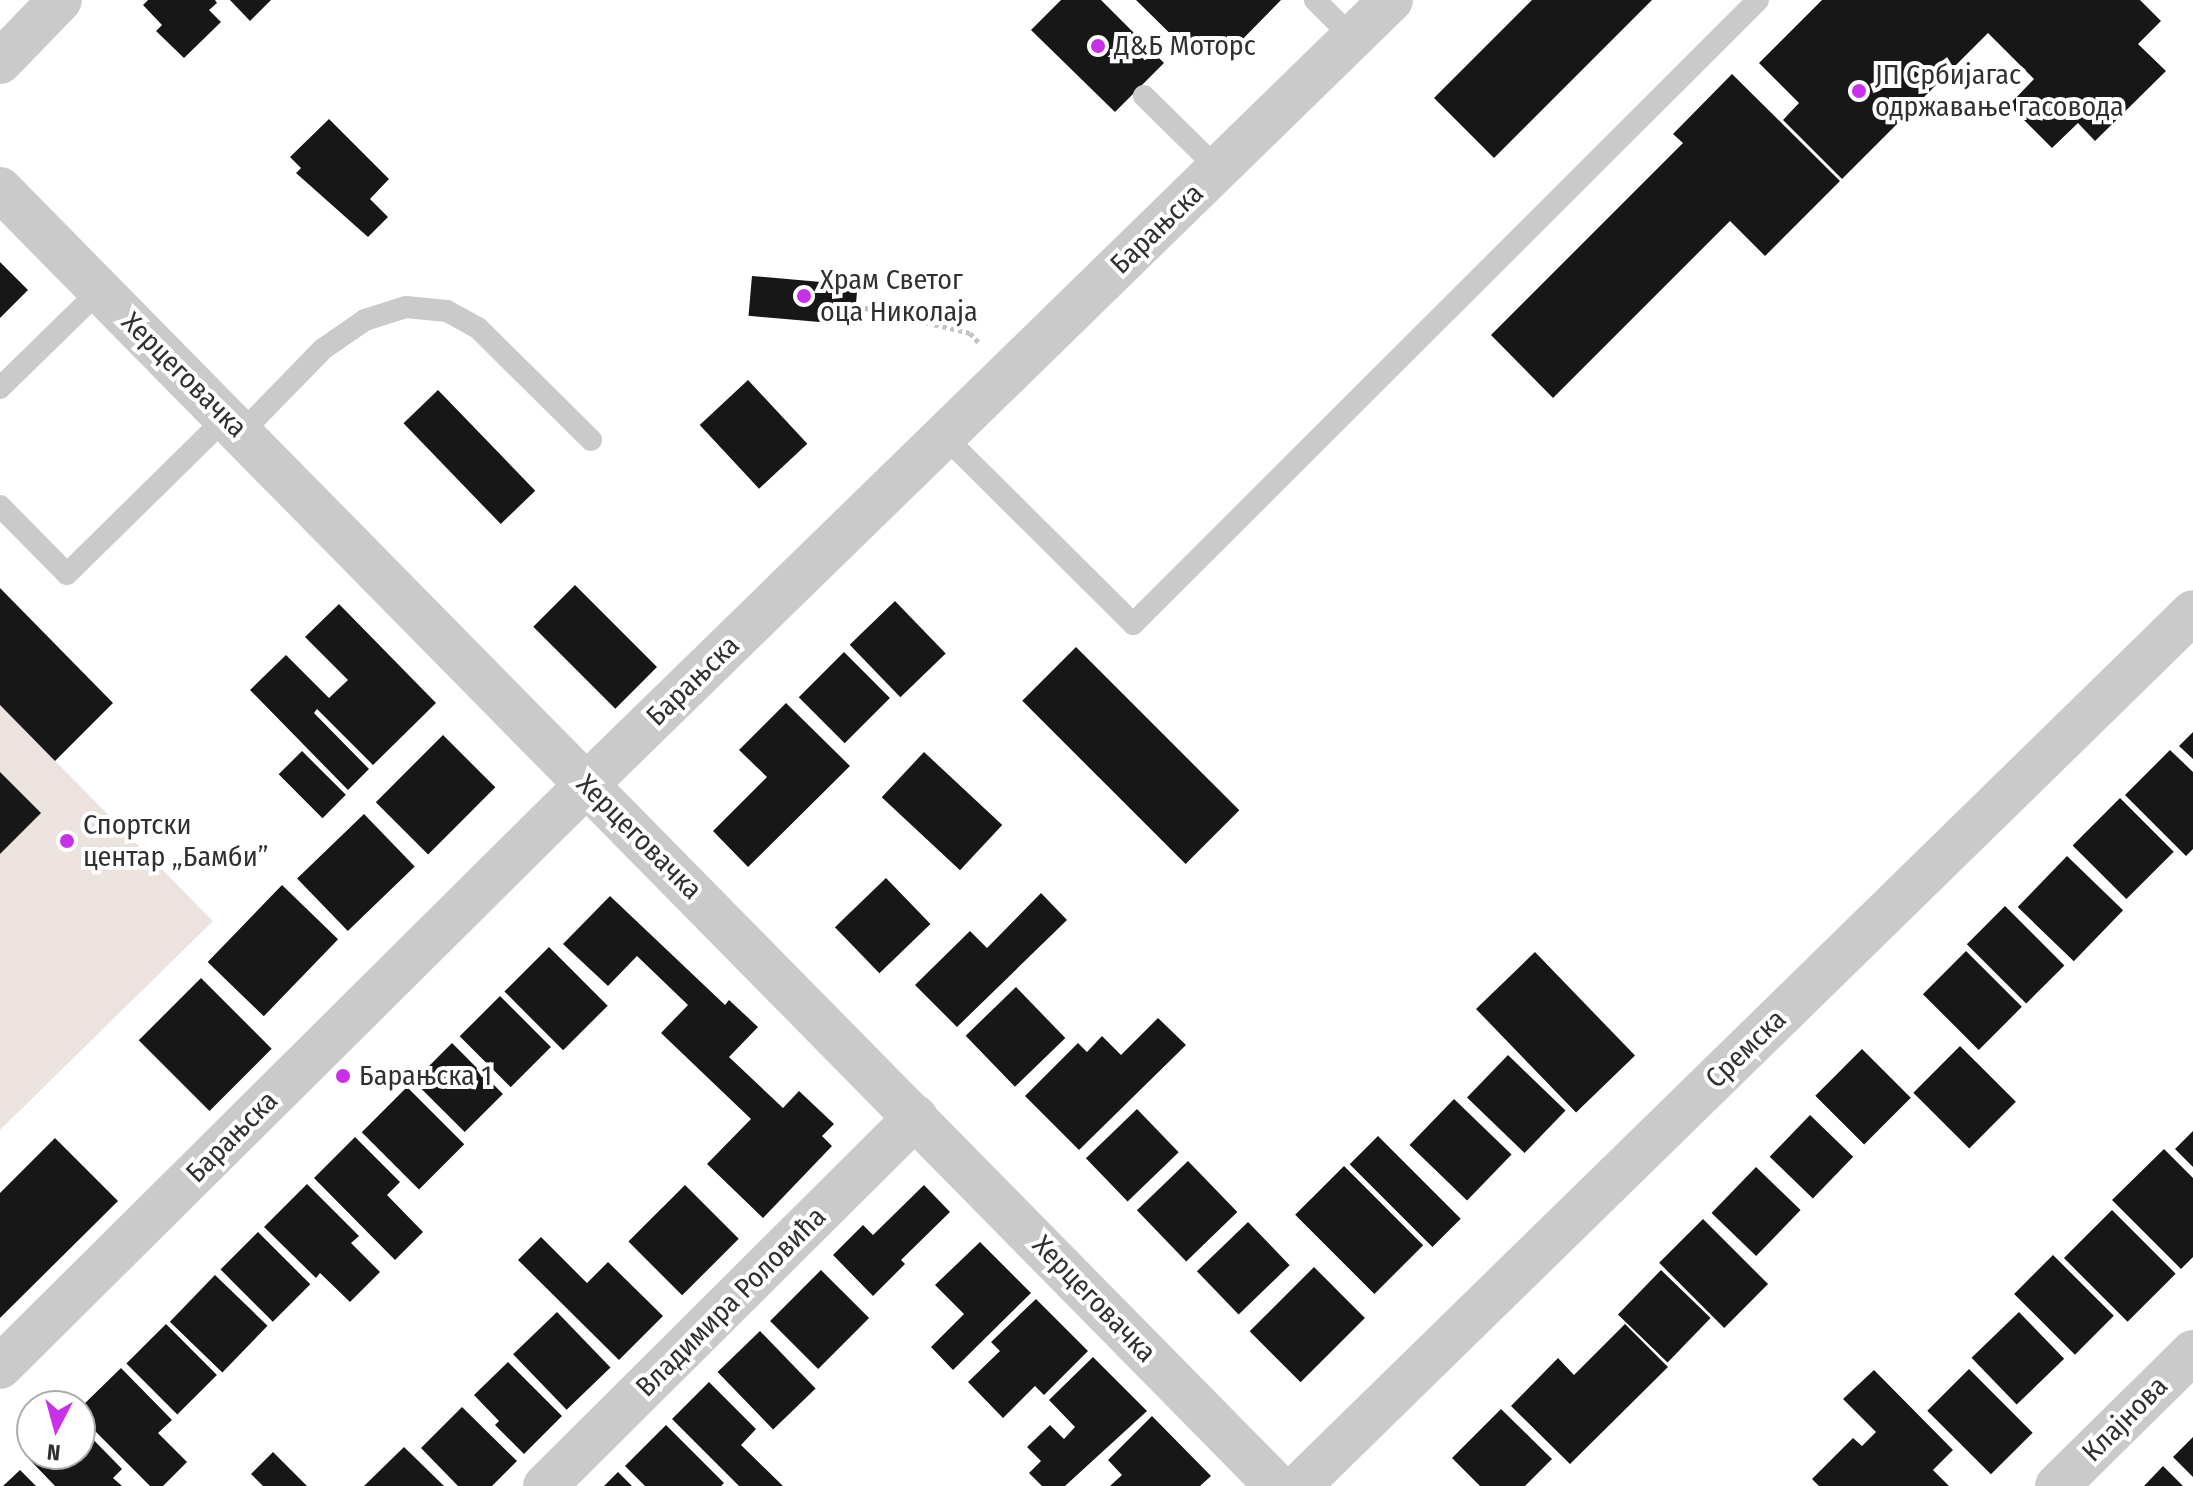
<!DOCTYPE html>
<meta charset="utf-8">
<style>
body{margin:0}
#map{position:relative;width:2193px;height:1486px;overflow:hidden;background:#fff;font-family:"Fira Sans Condensed",sans-serif}
div>[style]{position:absolute}
.green>*{inset:0;background:#ede3de}
.building>*{inset:0;background:#171717;transform-origin:0 0}
.path>*{height:5px;margin-top:-2.5px;transform-origin:0;background:repeating-linear-gradient(90deg,#c4c4c4 0 4px,transparent 0 8px)}
.service>*{height:22px;margin:-11px;padding:0 11px;transform-origin:11px;border-radius:11px;background:#cacaca}
.minor>*{height:44px;margin:-22px;padding:0 22px;transform-origin:22px;border-radius:22px;background:#cacaca}
.dots>*{width:22px;height:22px;translate:-50% -50%;box-sizing:border-box;border:4px solid #fff;border-radius:50%}
span{translate:-50% -50%;white-space:nowrap;text-align:center;line-height:1.15;-webkit-text-stroke:8px #fff;paint-order:stroke}
.poi-label{font-size:28px;color:#303030}
.left{translate:0 -50%;text-align:left}
.street-label{font-size:28px;color:#303030}
.north{position:absolute;left:16px;top:1390px;width:80px;height:80px;box-sizing:border-box;background:#fff;border:2px solid #acacac;border-radius:50%;rotate:186deg;font-size:22px;font-weight:700;line-height:32px;text-align:center;color:#303030}
.north::after{content:'';display:block;margin:auto;width:28px;height:36px;background:#c831e9;clip-path:polygon(50% 0,100% 100%,50% 72%,0 100%)}
</style>
<div id="map">
<div class="green">
<div style="clip-path:polygon(0 705px,213px 921px,0 1130px)"></div>
</div>
<div class="building">
<div style="clip-path:polygon(148px 0,215px 0,217px 3px,209px 10px,221px 22px,184px 58px,156px 31px,162px 25px,143px 5px)"></div>
<div style="clip-path:polygon(230px 0,271px 0,250px 21px)"></div>
<div style="clip-path:polygon(1061px 0,1101px 0,1164px 63px,1115px 112px,1031px 30px)"></div>
<div style="clip-path:polygon(1136px 0,1281px 0,1230px 52px,1217px 38px,1196px 59px)"></div>
<div style="clip-path:polygon(1532px 0,1652px 0,1494px 158px,1434px 98px)"></div>
<div style="clip-path:polygon(1822px 0,2140px 0,2161px 21px,2138px 44px,2166px 71px,2095px 141px,2078px 123px,2052px 148px,2009px 105px,2034px 79px,1988px 33px,1842px 179px,1783px 120px,1799px 103px,1759px 63px)"></div>
<div style="clip-path:polygon(1732px 74px,1840px 181px,1765px 256px,1730px 221px,1553px 398px,1491px 335px,1683px 143px,1673px 134px)"></div>
<div style="clip-path:polygon(329px 119px,389px 179px,370px 199px,388px 217px,368px 237px,296px 173px,301px 168px,290px 157px)"></div>
<div style="clip-path:polygon(0 262px,28px 290px,0 318px)"></div>
<div style="left:752px;top:276px;width:106px;height:40px;rotate:5deg"></div>
<div style="left:748px;top:380px;width:87px;height:66px;rotate:47deg"></div>
<div style="left:438px;top:390px;width:140px;height:48px;rotate:46deg"></div>
<div style="left:575px;top:585px;width:116px;height:59px;rotate:45deg"></div>
<div style="clip-path:polygon(0 588px,113px 703px,55px 761px,0 705px)"></div>
<div style="left:895px;top:601px;width:73px;height:63px;rotate:46deg"></div>
<div style="clip-path:polygon(339px 604px,436px 703px,373px 765px,317px 709px,314px 713px,369px 769px,348px 790px,250px 690px,286px 655px,329px 698px,348px 680px,305px 637px)"></div>
<div style="left:1076px;top:647px;width:231px;height:76px;rotate:45deg"></div>
<div style="left:844px;top:652px;width:65px;height:64px;rotate:45deg"></div>
<div style="clip-path:polygon(786px 703px,850px 766px,748px 867px,713px 831px,767px 777px,739px 750px)"></div>
<div style="clip-path:polygon(2193px 732px,2193px 759px,2179px 746px)"></div>
<div style="left:443px;top:735px;width:74px;height:95px;rotate:45deg"></div>
<div style="clip-path:polygon(2170px 750px,2193px 772px,2193px 849px,2186px 856px,2125px 795px)"></div>
<div style="left:302px;top:751px;width:62px;height:33px;rotate:45deg"></div>
<div style="left:924px;top:752px;width:107px;height:62px;rotate:43deg"></div>
<div style="clip-path:polygon(0 772px,41px 813px,0 854px)"></div>
<div style="left:2120px;top:798px;width:76px;height:67px;rotate:45deg"></div>
<div style="left:364px;top:814px;width:73px;height:93px;rotate:46deg"></div>
<div style="left:2067px;top:856px;width:78px;height:71px;rotate:44deg"></div>
<div style="left:886px;top:878px;width:64px;height:71px;rotate:46deg"></div>
<div style="left:282px;top:885px;width:78px;height:107px;rotate:44deg"></div>
<div style="clip-path:polygon(1041px 893px,1067px 920px,957px 1027px,915px 985px,970px 931px,987px 948px)"></div>
<div style="clip-path:polygon(610px 896px,725px 1005px,729px 1000px,758px 1027px,729px 1057px,783px 1108px,799px 1091px,834px 1124px,822px 1136px,832px 1146px,763px 1218px,707px 1164px,751px 1119px,661px 1033px,688px 1005px,637px 956px,608px 986px,563px 944px)"></div>
<div style="left:2005px;top:906px;width:84px;height:54px;rotate:45deg"></div>
<div style="left:549px;top:947px;width:83px;height:63px;rotate:45deg"></div>
<div style="left:1966px;top:951px;width:79px;height:61px;rotate:45deg"></div>
<div style="left:1535px;top:952px;width:144px;height:82px;rotate:46deg"></div>
<div style="left:201px;top:978px;width:100px;height:88px;rotate:45deg"></div>
<div style="left:1016px;top:987px;width:71px;height:70px;rotate:46deg"></div>
<div style="left:500px;top:996px;width:72px;height:57px;rotate:45deg"></div>
<div style="clip-path:polygon(1158px 1018px,1186px 1045px,1079px 1150px,1025px 1096px,1078px 1043px,1087px 1052px,1102px 1036px,1121px 1055px)"></div>
<div style="left:452px;top:1043px;width:72px;height:54px;rotate:45deg"></div>
<div style="left:1960px;top:1046px;width:79px;height:66px;rotate:45deg"></div>
<div style="left:1862px;top:1049px;width:69px;height:66px;rotate:45deg"></div>
<div style="left:1508px;top:1055px;width:80px;height:59px;rotate:44deg"></div>
<div style="left:407px;top:1087px;width:81px;height:64px;rotate:45deg"></div>
<div style="left:1454px;top:1099px;width:80px;height:64px;rotate:44deg"></div>
<div style="left:1137px;top:1109px;width:60px;height:71px;rotate:46deg"></div>
<div style="left:1810px;top:1115px;width:60px;height:58px;rotate:44deg"></div>
<div style="clip-path:polygon(2193px 1131px,2193px 1167px,2175px 1149px)"></div>
<div style="left:1378px;top:1136px;width:117px;height:40px;rotate:45deg"></div>
<div style="clip-path:polygon(355px 1137px,400px 1182px,387px 1195px,423px 1232px,395px 1260px,314px 1178px)"></div>
<div style="clip-path:polygon(55px 1138px,118px 1201px,0 1318px,0 1193px)"></div>
<div style="clip-path:polygon(2164px 1149px,2193px 1178px,2193px 1257px,2181px 1269px,2112px 1200px)"></div>
<div style="left:1188px;top:1161px;width:71px;height:71px;rotate:46deg"></div>
<div style="left:1344px;top:1166px;width:112px;height:69px;rotate:45deg"></div>
<div style="left:1756px;top:1167px;width:62px;height:64px;rotate:44deg"></div>
<div style="clip-path:polygon(307px 1184px,359px 1236px,351px 1243px,380px 1272px,350px 1302px,320px 1273px,316px 1278px,264px 1227px)"></div>
<div style="left:685px;top:1185px;width:76px;height:80px;rotate:45deg"></div>
<div style="clip-path:polygon(924px 1185px,950px 1212px,901px 1260px,905px 1264px,873px 1296px,833px 1255px,863px 1225px,873px 1235px)"></div>
<div style="left:2112px;top:1210px;width:90px;height:68px;rotate:45deg"></div>
<div style="left:1703px;top:1219px;width:92px;height:62px;rotate:45deg"></div>
<div style="left:1248px;top:1222px;width:60px;height:71px;rotate:46deg"></div>
<div style="left:258px;top:1232px;width:74px;height:53px;rotate:45deg"></div>
<div style="clip-path:polygon(541px 1237px,587px 1283px,608px 1262px,663px 1316px,619px 1360px,518px 1260px)"></div>
<div style="clip-path:polygon(980px 1242px,1031px 1293px,953px 1370px,931px 1347px,964px 1314px,935px 1285px)"></div>
<div style="left:2053px;top:1255px;width:86px;height:55px;rotate:45deg"></div>
<div style="left:1314px;top:1267px;width:72px;height:91px;rotate:45deg"></div>
<div style="left:821px;top:1270px;width:68px;height:72px;rotate:45deg"></div>
<div style="left:1661px;top:1270px;width:69px;height:62px;rotate:44deg"></div>
<div style="left:215px;top:1275px;width:73px;height:65px;rotate:44deg"></div>
<div style="clip-path:polygon(1036px 1299px,1088px 1351px,1044px 1395px,1035px 1386px,1003px 1418px,968px 1382px,1000px 1351px,991px 1342px)"></div>
<div style="left:557px;top:1312px;width:77px;height:61px;rotate:46deg"></div>
<div style="left:2019px;top:1312px;width:65px;height:66px;rotate:46deg"></div>
<div style="left:166px;top:1324px;width:72px;height:56px;rotate:45deg"></div>
<div style="clip-path:polygon(1625px 1324px,1668px 1367px,1570px 1464px,1511px 1406px,1558px 1358px,1574px 1375px)"></div>
<div style="left:760px;top:1331px;width:80px;height:59px;rotate:46deg"></div>
<div style="clip-path:polygon(1093px 1357px,1147px 1411px,1065px 1486px,1042px 1486px,1029px 1473px,1041px 1461px,1027px 1447px,1050px 1425px,1064px 1439px,1075px 1427px,1049px 1400px)"></div>
<div style="clip-path:polygon(508px 1362px,562px 1416px,524px 1454px,495px 1425px,499px 1421px,474px 1395px)"></div>
<div style="clip-path:polygon(121px 1368px,172px 1420px,158px 1433px,187px 1462px,163px 1486px,150px 1486px,80px 1416px,80px 1408px)"></div>
<div style="left:1969px;top:1369px;width:90px;height:59px;rotate:45deg"></div>
<div style="clip-path:polygon(1874px 1370px,1953px 1450px,1933px 1470px,1949px 1486px,1819px 1486px,1812px 1479px,1853px 1438px,1862px 1446px,1876px 1432px,1843px 1399px)"></div>
<div style="clip-path:polygon(709px 1382px,756px 1429px,741px 1445px,783px 1486px,739px 1486px,672px 1419px)"></div>
<div style="clip-path:polygon(462px 1407px,517px 1461px,492px 1486px,458px 1486px,421px 1448px)"></div>
<div style="clip-path:polygon(1501px 1409px,1552px 1459px,1525px 1486px,1480px 1486px,1452px 1458px)"></div>
<div style="clip-path:polygon(1152px 1416px,1211px 1476px,1200px 1486px,1110px 1486px,1122px 1475px,1108px 1460px)"></div>
<div style="clip-path:polygon(666px 1425px,724px 1483px,721px 1486px,645px 1486px,625px 1466px)"></div>
<div style="clip-path:polygon(80px 1426px,122px 1469px,113px 1478px,122px 1486px,55px 1486px,29px 1459px,34px 1454px,80px 1454px)"></div>
<div style="clip-path:polygon(2193px 1437px,2193px 1477px,2173px 1457px)"></div>
<div style="clip-path:polygon(404px 1447px,444px 1486px,364px 1486px)"></div>
<div style="clip-path:polygon(273px 1452px,307px 1486px,263px 1486px,251px 1474px)"></div>
<div style="clip-path:polygon(2163px 1466px,2183px 1486px,2144px 1486px)"></div>
<div style="clip-path:polygon(20px 1470px,36px 1486px,3px 1486px)"></div>
<div style="clip-path:polygon(618px 1472px,632px 1486px,604px 1486px)"></div>
</div>
<div class="path">
<div style="left:857px;top:306px;width:116px;rotate:13.4deg"></div>
<div style="left:970px;top:333px;width:16px;rotate:47deg"></div>
</div>
<div class="service">
<div style="left:1315px;top:0;width:54px;rotate:45deg"></div>
<div style="left:1144px;top:96px;width:104px;rotate:44.6deg"></div>
<div style="left:0;top:388px;width:140px;rotate:-44.4deg"></div>
<div style="left:241px;top:433px;width:117px;rotate:-45.7deg"></div>
<div style="left:323px;top:349px;width:51px;rotate:-34.6deg"></div>
<div style="left:365px;top:320px;width:43px;rotate:-17.6deg"></div>
<div style="left:406px;top:307px;width:41px;rotate:5.6deg"></div>
<div style="left:447px;top:311px;width:35px;rotate:29deg"></div>
<div style="left:478px;top:328px;width:159px;rotate:44.7deg"></div>
<div style="left:945px;top:437px;width:265px;rotate:44.8deg"></div>
<div style="left:1133px;top:624px;width:883px;rotate:-44.95deg"></div>
<div style="left:0;top:506px;width:95px;rotate:45.4deg"></div>
<div style="left:67px;top:574px;width:223px;rotate:-44.5deg"></div>
</div>
<div class="minor">
<div style="left:0;top:62px;width:86px;rotate:-45.9deg"></div>
<div style="left:0;top:189px;width:1820px;rotate:45.45deg"></div>
<div style="left:0;top:1367px;width:827px;rotate:-44.8deg"></div>
<div style="left:587px;top:784px;width:1123px;rotate:-44.28deg"></div>
<div style="left:545px;top:1486px;width:523px;rotate:-44.85deg"></div>
<div style="left:1299px;top:1486px;width:1250px;rotate:-44.35deg"></div>
<div style="left:2057px;top:1486px;width:191px;rotate:-44.6deg"></div>
</div>
<div class="dots">
<div style="left:1098px;top:46px;background:#c831e9"></div>
<div style="left:1859px;top:91px;background:#c831e9"></div>
<div style="left:804px;top:296px;background:#c831e9"></div>
<div style="left:67px;top:841px;background:#c831e9"></div>
<div style="left:343px;top:1076px;background:#c831e9"></div>
</div>
<div class="poi-label">
<span class="left" style="left:1114px;top:46px">Д&amp;Б Моторс</span>
<span class="left" style="left:1875px;top:91px">ЈП Србијагас<br>одржавање гасовода</span>
<span class="left" style="left:820px;top:296px">Храм Светог<br>оца Николаја</span>
<span class="left" style="left:83px;top:841px">Спортски<br>центар „Бамби”</span>
<span class="left" style="left:359px;top:1076px">Барањска 1</span>
</div>
<div class="street-label">
<span style="left:1157px;top:229px;rotate:-44deg">Барањска</span>
<span style="left:184px;top:375px;rotate:45deg">Херцеговачка</span>
<span style="left:693px;top:681px;rotate:-44deg">Барањска</span>
<span style="left:639px;top:837px;rotate:45deg">Херцеговачка</span>
<span style="left:1746px;top:1049px;rotate:-44deg">Сремска</span>
<span style="left:232px;top:1137px;rotate:-45deg">Барањска</span>
<span style="left:1094px;top:1299px;rotate:46deg">Херцеговачка</span>
<span style="left:731px;top:1302px;rotate:-45deg">Владимира Роловића</span>
<span style="left:2125px;top:1419px;rotate:-45deg">Клајнова</span>
</div>
<div class="north">N</div>
</div>
